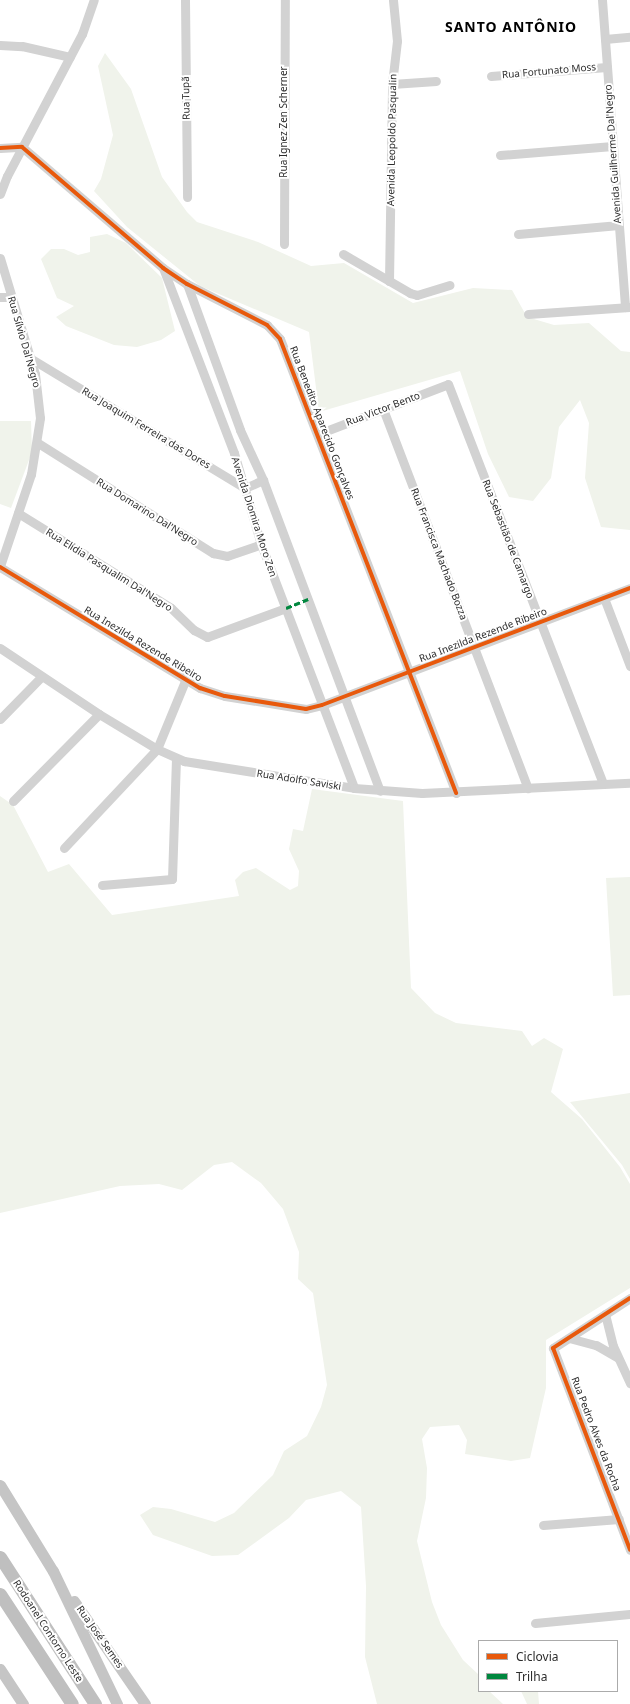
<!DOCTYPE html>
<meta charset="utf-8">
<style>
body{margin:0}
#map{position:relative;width:630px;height:1704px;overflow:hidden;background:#fff;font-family:"Noto Sans",sans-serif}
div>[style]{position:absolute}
.green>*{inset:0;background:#f0f3eb}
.minor>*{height:9px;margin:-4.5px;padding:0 4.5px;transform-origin:4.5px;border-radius:4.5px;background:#d2d2d2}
.major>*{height:11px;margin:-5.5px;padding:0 5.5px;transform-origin:5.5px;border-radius:5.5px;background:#c5c5c5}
.highway>*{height:13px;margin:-6.5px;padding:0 6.5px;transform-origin:6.5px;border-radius:6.5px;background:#bfbfbf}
.quiet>*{height:3px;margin-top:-1.5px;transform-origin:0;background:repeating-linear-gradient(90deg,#00873e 0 6px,transparent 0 9px)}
.cycleway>*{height:4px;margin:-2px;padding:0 2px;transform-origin:2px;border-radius:2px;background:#e8590c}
span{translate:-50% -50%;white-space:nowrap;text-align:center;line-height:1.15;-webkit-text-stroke:4px #fff;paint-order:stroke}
.street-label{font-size:10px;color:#2d2d2d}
.district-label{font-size:14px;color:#000;font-weight:700;letter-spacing:1px}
.legend{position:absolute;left:478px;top:1640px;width:140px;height:52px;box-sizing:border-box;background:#fff;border:1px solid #ababab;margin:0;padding:5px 7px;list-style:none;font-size:12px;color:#2d2d2d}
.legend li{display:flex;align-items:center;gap:8px;height:20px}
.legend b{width:20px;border:1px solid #ababab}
</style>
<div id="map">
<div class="green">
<div style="clip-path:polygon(105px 53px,131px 89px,162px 177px,187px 212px,197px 222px,258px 242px,311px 266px,344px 263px,413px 303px,473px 288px,512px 290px,527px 317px,554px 325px,589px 323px,621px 351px,630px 352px,630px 530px,601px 527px,585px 478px,589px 423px,580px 400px,559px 427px,551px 478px,533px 501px,509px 497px,488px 454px,460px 371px,319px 412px,309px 332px,200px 286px,127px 227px,94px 191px,101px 179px,113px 135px,98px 66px)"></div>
<div style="clip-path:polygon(107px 234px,126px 243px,162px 278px,175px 331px,161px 340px,137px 347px,114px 345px,66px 326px,56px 317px,74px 306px,57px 298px,41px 259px,51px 249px,64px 249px,78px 255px,90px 252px,90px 237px)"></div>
<div style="clip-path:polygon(0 421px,31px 421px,32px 452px,11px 508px,0 504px)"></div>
<div style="clip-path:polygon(312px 789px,403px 801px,411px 988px,435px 1013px,456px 1023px,522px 1031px,532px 1046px,544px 1038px,563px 1049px,551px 1092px,582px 1119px,620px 1167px,630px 1184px,630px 1288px,546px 1340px,546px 1388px,530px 1458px,511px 1461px,465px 1454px,467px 1440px,459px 1425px,430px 1427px,422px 1439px,427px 1468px,426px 1498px,417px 1541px,432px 1602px,441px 1625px,463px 1660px,479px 1675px,479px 1691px,489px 1691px,503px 1704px,377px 1704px,365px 1657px,366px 1586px,361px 1507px,341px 1491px,306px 1500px,289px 1518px,238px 1555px,212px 1556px,153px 1535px,140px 1515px,153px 1507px,171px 1509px,215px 1522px,234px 1513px,273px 1475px,284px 1451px,307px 1436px,321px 1407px,327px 1385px,313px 1293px,298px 1279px,299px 1252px,283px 1209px,261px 1183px,232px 1162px,214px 1165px,182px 1190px,159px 1184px,120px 1186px,0 1213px,0 796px,13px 805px,48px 872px,69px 864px,112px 915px,239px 896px,235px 880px,243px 872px,256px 868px,290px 890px,298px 886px,299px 871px,289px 849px,293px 829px,303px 831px)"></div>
<div style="clip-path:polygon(630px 877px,630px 995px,613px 996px,606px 878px)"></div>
<div style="clip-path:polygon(630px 1093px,630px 1179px,622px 1165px,570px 1102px)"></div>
<div style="clip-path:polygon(521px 1691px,538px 1691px,539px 1704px,527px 1704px)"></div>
</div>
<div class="minor">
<div style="left:185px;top:0;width:197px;rotate:89.4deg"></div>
<div style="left:602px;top:0;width:308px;rotate:85.7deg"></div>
<div style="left:605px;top:39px;width:25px;rotate:-5deg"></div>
<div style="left:0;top:45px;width:22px;rotate:3deg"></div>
<div style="left:22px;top:46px;width:49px;rotate:12.9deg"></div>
<div style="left:491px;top:76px;width:116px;rotate:-4.4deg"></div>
<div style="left:392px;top:84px;width:44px;rotate:-3.9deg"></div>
<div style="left:0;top:148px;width:22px;rotate:-3deg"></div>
<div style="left:22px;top:147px;width:186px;rotate:40.6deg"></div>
<div style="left:163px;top:268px;width:29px;rotate:34deg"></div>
<div style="left:187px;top:284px;width:90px;rotate:27.1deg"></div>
<div style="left:267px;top:325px;width:19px;rotate:47deg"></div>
<div style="left:280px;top:339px;width:487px;rotate:68.8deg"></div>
<div style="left:500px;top:155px;width:113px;rotate:-4.6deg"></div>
<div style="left:0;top:194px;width:19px;rotate:-69deg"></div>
<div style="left:7px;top:176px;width:161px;rotate:-62.2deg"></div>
<div style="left:82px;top:34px;width:36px;rotate:-71deg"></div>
<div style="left:518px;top:234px;width:101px;rotate:-5.1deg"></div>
<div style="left:284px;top:244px;width:244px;rotate:-89.8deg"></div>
<div style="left:343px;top:254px;width:78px;rotate:30.2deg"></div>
<div style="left:410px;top:293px;width:7px;rotate:16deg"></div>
<div style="left:417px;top:295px;width:34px;rotate:-17deg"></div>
<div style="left:0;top:258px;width:121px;rotate:73.2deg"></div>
<div style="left:35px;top:374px;width:44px;rotate:83.5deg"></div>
<div style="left:40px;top:418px;width:57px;rotate:99.1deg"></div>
<div style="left:31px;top:474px;width:97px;rotate:108.6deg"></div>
<div style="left:163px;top:268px;width:198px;rotate:69deg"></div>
<div style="left:234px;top:453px;width:95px;rotate:73.5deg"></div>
<div style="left:261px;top:544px;width:261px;rotate:69.1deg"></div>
<div style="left:389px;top:281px;width:197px;rotate:-89.1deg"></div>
<div style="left:392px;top:84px;width:43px;rotate:-83.4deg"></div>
<div style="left:397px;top:41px;width:41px;rotate:-95.6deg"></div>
<div style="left:187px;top:284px;width:155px;rotate:70deg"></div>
<div style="left:240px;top:430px;width:55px;rotate:65.3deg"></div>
<div style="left:263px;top:480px;width:332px;rotate:69.4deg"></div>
<div style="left:0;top:297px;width:11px"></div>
<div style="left:528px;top:314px;width:102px;rotate:-3.9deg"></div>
<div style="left:30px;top:358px;width:251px;rotate:31.2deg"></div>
<div style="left:383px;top:409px;width:406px;rotate:69.1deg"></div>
<div style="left:318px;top:434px;width:139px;rotate:-21deg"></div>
<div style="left:448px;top:384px;width:429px;rotate:68.8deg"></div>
<div style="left:38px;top:443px;width:207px;rotate:32.2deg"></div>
<div style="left:213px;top:553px;width:14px;rotate:12deg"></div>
<div style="left:227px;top:556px;width:36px;rotate:-19deg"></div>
<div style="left:245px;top:488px;width:20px;rotate:-24deg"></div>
<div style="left:18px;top:513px;width:180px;rotate:31.8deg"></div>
<div style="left:171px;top:608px;width:32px;rotate:44deg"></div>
<div style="left:194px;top:630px;width:15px;rotate:28deg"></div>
<div style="left:207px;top:637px;width:84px;rotate:-20.2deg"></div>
<div style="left:0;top:567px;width:234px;rotate:31.2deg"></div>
<div style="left:200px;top:688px;width:26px;rotate:18deg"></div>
<div style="left:225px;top:696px;width:82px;rotate:9.1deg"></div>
<div style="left:306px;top:709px;width:16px;rotate:-14deg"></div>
<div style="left:322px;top:705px;width:329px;rotate:-20.8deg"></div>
<div style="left:604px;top:598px;width:73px;rotate:69.1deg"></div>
<div style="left:0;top:648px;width:119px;rotate:33.7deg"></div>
<div style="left:99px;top:714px;width:68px;rotate:31.1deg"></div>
<div style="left:157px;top:749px;width:30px;rotate:24deg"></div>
<div style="left:184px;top:761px;width:172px;rotate:9deg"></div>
<div style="left:354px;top:788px;width:68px;rotate:4.2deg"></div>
<div style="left:422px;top:793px;width:208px;rotate:-2.8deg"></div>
<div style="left:0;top:719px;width:59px;rotate:-45.7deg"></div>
<div style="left:13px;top:801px;width:122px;rotate:-45.3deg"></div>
<div style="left:64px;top:848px;width:136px;rotate:-46.8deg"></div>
<div style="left:157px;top:749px;width:74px;rotate:-67.6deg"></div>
<div style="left:102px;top:885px;width:70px;rotate:-4.9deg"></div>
<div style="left:172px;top:879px;width:120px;rotate:-88.1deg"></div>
<div style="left:630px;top:1298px;width:92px;rotate:147deg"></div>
<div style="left:553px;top:1348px;width:216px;rotate:69.1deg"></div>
<div style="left:605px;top:1314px;width:33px;rotate:76deg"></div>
<div style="left:613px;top:1346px;width:41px;rotate:65.3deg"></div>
<div style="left:569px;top:1338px;width:28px;rotate:15deg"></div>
<div style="left:596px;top:1345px;width:24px;rotate:30deg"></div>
<div style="left:543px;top:1525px;width:76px;rotate:-4.5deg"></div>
<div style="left:535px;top:1623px;width:95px;rotate:-5.4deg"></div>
</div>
<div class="major">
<div style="left:0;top:1485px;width:101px;rotate:58.4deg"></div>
<div style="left:53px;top:1571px;width:148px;rotate:64.3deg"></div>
<div style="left:74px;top:1601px;width:125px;rotate:55.4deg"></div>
<div style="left:0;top:1669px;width:42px;rotate:56.7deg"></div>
</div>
<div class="highway">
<div style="left:0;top:1557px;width:175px;rotate:57.1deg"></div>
<div style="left:0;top:1594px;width:131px;rotate:56.8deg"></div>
</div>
<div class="quiet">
<div style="left:286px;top:608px;width:24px;rotate:-22deg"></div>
</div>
<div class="cycleway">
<div style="left:0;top:148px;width:22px;rotate:-3deg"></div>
<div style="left:22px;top:147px;width:186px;rotate:40.6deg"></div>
<div style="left:163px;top:268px;width:29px;rotate:34deg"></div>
<div style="left:187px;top:284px;width:90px;rotate:27.1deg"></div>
<div style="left:267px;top:325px;width:19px;rotate:47deg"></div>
<div style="left:280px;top:339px;width:487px;rotate:68.8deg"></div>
<div style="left:0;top:567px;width:234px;rotate:31.2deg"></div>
<div style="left:200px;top:688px;width:26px;rotate:18deg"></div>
<div style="left:225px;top:696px;width:82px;rotate:9.1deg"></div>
<div style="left:306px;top:709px;width:16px;rotate:-14deg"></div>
<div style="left:322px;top:705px;width:329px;rotate:-20.8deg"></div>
<div style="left:630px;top:1298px;width:92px;rotate:147deg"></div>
<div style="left:553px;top:1348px;width:216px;rotate:69.1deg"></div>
</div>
<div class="street-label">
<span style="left:549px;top:71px;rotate:-5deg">Rua Fortunato Moss</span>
<span style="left:186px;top:98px;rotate:-91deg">Rua Tupã</span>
<span style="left:284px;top:122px;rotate:-90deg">Rua Ignez Zen Scherner</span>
<span style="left:392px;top:140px;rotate:-89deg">Avenida Leopoldo Pasqualin</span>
<span style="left:613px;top:154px;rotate:-94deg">Avenida Guilherme Dal'Negro</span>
<span style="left:24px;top:342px;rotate:74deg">Rua Sílvio Dal'Negro</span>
<span style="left:383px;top:409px;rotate:-21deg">Rua Victor Bento</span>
<span style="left:322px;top:423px;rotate:69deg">Rua Benedito Aparecido Gonçalves</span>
<span style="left:146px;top:428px;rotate:31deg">Rua Joaquim Ferreira das Dores</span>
<span style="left:147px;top:512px;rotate:32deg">Rua Domarino Dal'Negro</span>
<span style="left:254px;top:517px;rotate:72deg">Avenida Diomira Moro Zen</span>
<span style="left:508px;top:539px;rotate:69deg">Rua Sebastião de Camargo</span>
<span style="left:439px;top:554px;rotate:69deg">Rua Francisca Machado Bozza</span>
<span style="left:109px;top:570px;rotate:32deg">Rua Elídia Pasqualim Dal'Negro</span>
<span style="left:483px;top:635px;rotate:-21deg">Rua Inezilda Rezende Ribeiro</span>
<span style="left:143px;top:644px;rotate:31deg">Rua Inezilda Rezende Ribeiro</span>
<span style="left:299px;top:780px;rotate:9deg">Rua Adolfo Saviski</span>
<span style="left:596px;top:1434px;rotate:69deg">Rua Pedro Alves da Rocha</span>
<span style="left:48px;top:1631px;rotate:57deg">Rodoanel Contorno Leste</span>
<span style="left:100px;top:1637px;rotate:55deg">Rua José Semes</span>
</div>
<div class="district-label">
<span style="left:511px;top:27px">SANTO ANTÔNIO</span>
</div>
<ul class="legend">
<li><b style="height:5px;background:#e8590c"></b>Ciclovia</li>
<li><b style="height:5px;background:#00873e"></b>Trilha</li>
</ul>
</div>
